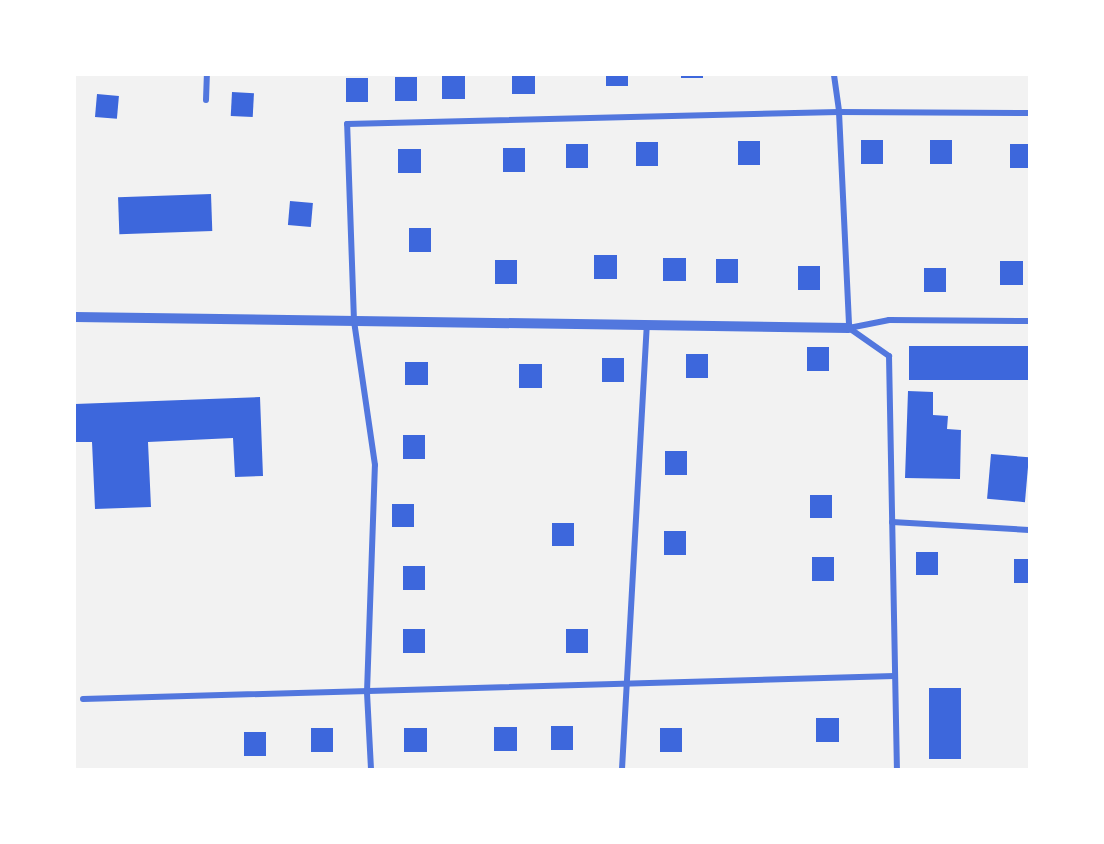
<!DOCTYPE html>
<style>
body{margin:0}
#map{position:relative;width:1104px;height:844px;overflow:hidden;background:#f2f2f2;font-family:"Sofia Sans Condensed",sans-serif}
div>[style]{position:absolute}
.building>*{inset:0;background:#3d67dc;transform-origin:0 0}
.minor>*{height:6px;margin:-3px;padding:0 3px;transform-origin:3px;border-radius:3px;background:#5277de}
.tertiary>*{height:10px;margin:-5px;padding:0 5px;transform-origin:5px;border-radius:5px;background:#5277de}
span{translate:-50% -50%;white-space:nowrap;text-align:center;line-height:1.15;-webkit-text-stroke:4.5px #fff;paint-order:stroke}
.frame{position:absolute;inset:0;border:76px solid #fff;pointer-events:none}
</style>
<div id="map">
<div class="building">
<div style="left:442px;top:75px;width:23px;height:24px"></div>
<div style="left:512px;top:75px;width:23px;height:19px"></div>
<div style="left:606px;top:75px;width:22px;height:11px"></div>
<div style="left:681px;top:75px;width:22px;height:3px"></div>
<div style="left:417px;top:77px;width:24px;height:22px;rotate:90deg"></div>
<div style="left:368px;top:78px;width:24px;height:22px;rotate:90deg"></div>
<div style="left:232px;top:92px;width:22px;height:24px;rotate:3deg"></div>
<div style="left:97px;top:94px;width:22px;height:23px;rotate:5deg"></div>
<div style="left:861px;top:140px;width:22px;height:24px"></div>
<div style="left:930px;top:140px;width:22px;height:24px"></div>
<div style="left:738px;top:141px;width:22px;height:24px"></div>
<div style="left:636px;top:142px;width:22px;height:24px"></div>
<div style="left:566px;top:144px;width:22px;height:24px"></div>
<div style="left:1010px;top:144px;width:19px;height:24px"></div>
<div style="left:503px;top:148px;width:22px;height:24px"></div>
<div style="left:398px;top:149px;width:23px;height:24px"></div>
<div style="left:211px;top:194px;width:37px;height:93px;rotate:88deg"></div>
<div style="left:290px;top:201px;width:23px;height:24px;rotate:5deg"></div>
<div style="left:409px;top:228px;width:22px;height:24px"></div>
<div style="left:617px;top:255px;width:24px;height:23px;rotate:90deg"></div>
<div style="left:663px;top:258px;width:23px;height:23px"></div>
<div style="left:716px;top:259px;width:22px;height:24px"></div>
<div style="left:495px;top:260px;width:22px;height:24px"></div>
<div style="left:1000px;top:261px;width:23px;height:24px"></div>
<div style="left:798px;top:266px;width:22px;height:24px"></div>
<div style="left:924px;top:268px;width:22px;height:24px"></div>
<div style="left:909px;top:346px;width:120px;height:34px"></div>
<div style="left:807px;top:347px;width:22px;height:24px"></div>
<div style="left:686px;top:354px;width:22px;height:24px"></div>
<div style="left:602px;top:358px;width:22px;height:24px"></div>
<div style="left:405px;top:362px;width:23px;height:23px"></div>
<div style="left:519px;top:364px;width:23px;height:24px"></div>
<div style="clip-path:polygon(908px 391px,933px 392px,933px 415px,948px 416px,947px 429px,961px 430px,960px 479px,905px 478px)"></div>
<div style="clip-path:polygon(260px 397px,263px 476px,235px 477px,233px 438px,148px 442px,151px 507px,95px 509px,92px 442px,75px 442px,75px 404px)"></div>
<div style="left:403px;top:435px;width:22px;height:24px"></div>
<div style="left:665px;top:451px;width:22px;height:24px"></div>
<div style="left:991px;top:454px;width:38px;height:45px;rotate:5deg"></div>
<div style="left:810px;top:495px;width:22px;height:23px"></div>
<div style="left:392px;top:504px;width:22px;height:23px"></div>
<div style="left:552px;top:523px;width:22px;height:23px"></div>
<div style="left:664px;top:531px;width:22px;height:24px"></div>
<div style="left:916px;top:552px;width:22px;height:23px"></div>
<div style="left:834px;top:557px;width:24px;height:22px;rotate:90deg"></div>
<div style="left:1014px;top:559px;width:15px;height:24px"></div>
<div style="left:403px;top:566px;width:22px;height:24px"></div>
<div style="left:403px;top:629px;width:22px;height:24px"></div>
<div style="left:566px;top:629px;width:22px;height:24px"></div>
<div style="left:929px;top:688px;width:32px;height:71px"></div>
<div style="left:816px;top:718px;width:23px;height:24px"></div>
<div style="left:551px;top:726px;width:22px;height:24px"></div>
<div style="left:494px;top:727px;width:23px;height:24px"></div>
<div style="left:333px;top:728px;width:24px;height:22px;rotate:90deg"></div>
<div style="left:427px;top:728px;width:24px;height:23px;rotate:90deg"></div>
<div style="left:682px;top:728px;width:24px;height:22px;rotate:90deg"></div>
<div style="left:244px;top:732px;width:22px;height:24px"></div>
</div>
<div class="minor">
<div style="left:834px;top:75px;width:37px;rotate:82deg"></div>
<div style="left:839px;top:112px;width:216px;rotate:87.3deg"></div>
<div style="left:206px;top:100px;width:25px;rotate:-88deg"></div>
<div style="left:849px;top:328px;width:49px;rotate:35deg"></div>
<div style="left:889px;top:356px;width:413px;rotate:88.9deg"></div>
<div style="left:849px;top:328px;width:41px;rotate:-11.3deg"></div>
<div style="left:889px;top:320px;width:140px;rotate:0.4deg"></div>
<div style="left:892px;top:522px;width:137px;rotate:3.3deg"></div>
<div style="left:83px;top:699px;width:812px;rotate:-1.62deg"></div>
<div style="left:371px;top:769px;width:77px;rotate:-93deg"></div>
<div style="left:367px;top:692px;width:227px;rotate:-88deg"></div>
<div style="left:375px;top:465px;width:146px;rotate:-98.3deg"></div>
<div style="left:354px;top:321px;width:197px;rotate:-92deg"></div>
<div style="left:347px;top:124px;width:492px;rotate:-1.4deg"></div>
<div style="left:839px;top:112px;width:190px;rotate:0.3deg"></div>
<div style="left:622px;top:769px;width:445px;rotate:-86.8deg"></div>
</div>
<div class="tertiary">
<div style="left:75px;top:317px;width:774px;rotate:0.81deg"></div>
</div>
<div class="frame"></div>
</div>
